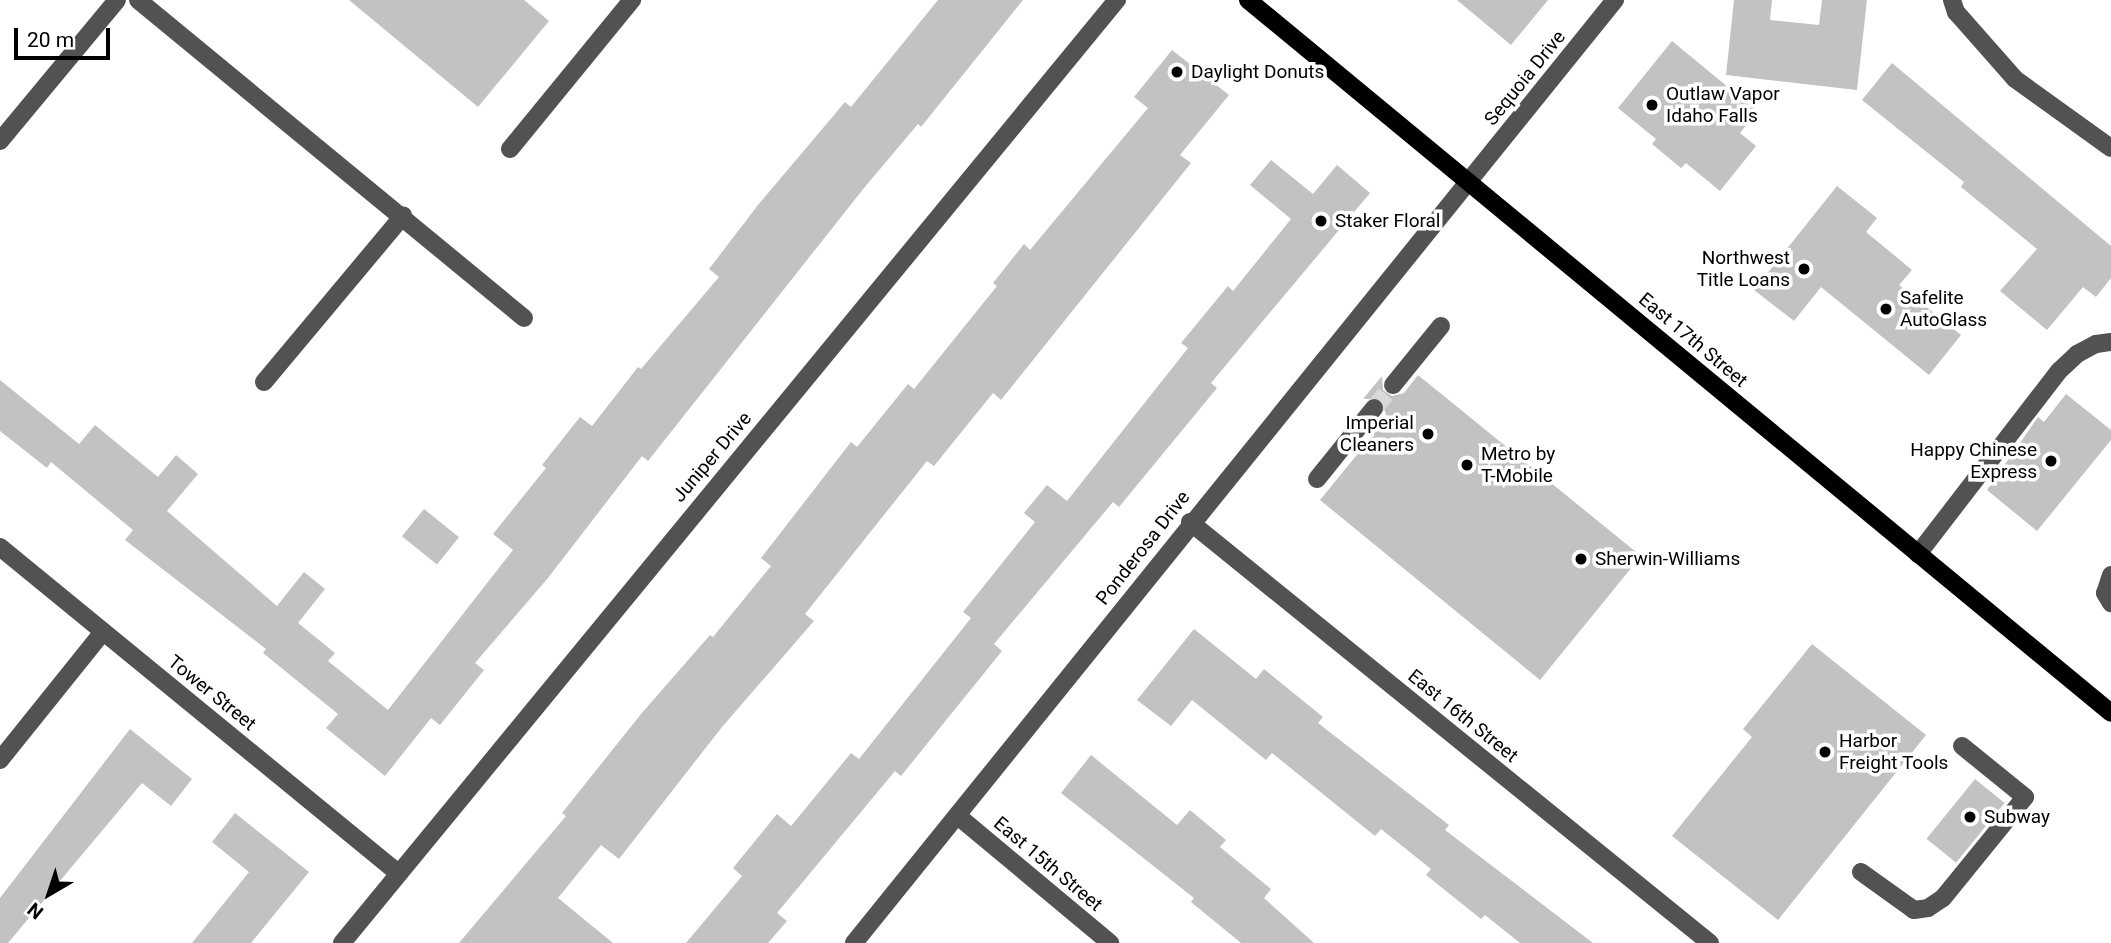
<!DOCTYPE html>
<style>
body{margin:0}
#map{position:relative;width:2111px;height:943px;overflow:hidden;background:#fff;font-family:Roboto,sans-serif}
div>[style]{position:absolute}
.building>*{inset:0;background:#c2c2c2;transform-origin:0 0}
.minor-tunnel>*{height:18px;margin-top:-9px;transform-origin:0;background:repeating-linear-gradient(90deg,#d9d9d9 0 18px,transparent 0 27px)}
.minor>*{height:18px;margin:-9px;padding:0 9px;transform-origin:9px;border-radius:9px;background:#525252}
.major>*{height:18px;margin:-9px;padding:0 9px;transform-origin:9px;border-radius:9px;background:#000}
.dots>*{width:19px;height:19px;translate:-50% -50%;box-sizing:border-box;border:4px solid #fff;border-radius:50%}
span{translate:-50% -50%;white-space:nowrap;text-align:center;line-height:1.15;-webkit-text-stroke:7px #fff;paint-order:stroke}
.poi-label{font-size:19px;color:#000}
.left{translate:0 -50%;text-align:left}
.right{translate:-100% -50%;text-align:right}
.street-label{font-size:19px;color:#000}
.north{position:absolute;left:14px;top:859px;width:70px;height:70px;-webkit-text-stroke:5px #fff;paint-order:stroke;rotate:219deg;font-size:19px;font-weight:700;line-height:28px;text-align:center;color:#000}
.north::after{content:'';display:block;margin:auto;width:24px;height:32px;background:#000;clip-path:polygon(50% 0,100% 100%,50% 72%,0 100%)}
.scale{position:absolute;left:14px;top:28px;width:96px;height:32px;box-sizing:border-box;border:4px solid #000;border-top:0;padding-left:9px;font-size:21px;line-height:24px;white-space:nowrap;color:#000;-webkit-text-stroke:5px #fff;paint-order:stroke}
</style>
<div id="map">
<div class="building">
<div style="clip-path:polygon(349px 0,524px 0,549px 21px,478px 107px)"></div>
<div style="clip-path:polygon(938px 0,1023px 0,921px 127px,918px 124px,864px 188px,648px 461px,642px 456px,548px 578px,475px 663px,484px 670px,440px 725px,431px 718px,385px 776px,326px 728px,338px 714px,263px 653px,266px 649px,125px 540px,133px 530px,51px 462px,47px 468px,0 431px,0 380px,79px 444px,95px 425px,158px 477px,176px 455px,198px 474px,167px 511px,277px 606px,304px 572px,325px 589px,298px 623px,335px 653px,328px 661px,388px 710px,513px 550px,493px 534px,546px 468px,542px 465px,580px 417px,592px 426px,638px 367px,641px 369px,719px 277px,709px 269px,758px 205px,845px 102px,851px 107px)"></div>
<div style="clip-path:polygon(1457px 0,1548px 0,1511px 45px)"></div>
<div style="clip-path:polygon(1734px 0,1772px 0,1770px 20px,1819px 25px,1822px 0,1867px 0,1857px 90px,1726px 75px)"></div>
<div style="clip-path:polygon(1672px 41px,1757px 111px,1740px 133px,1756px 146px,1720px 191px,1686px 163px,1681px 168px,1652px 144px,1656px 139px,1618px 108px)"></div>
<div style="clip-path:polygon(1172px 50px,1229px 95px,1180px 155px,1191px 163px,1001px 400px,993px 393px,934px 466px,927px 461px,805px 614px,814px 621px,722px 727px,619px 859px,601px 845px,558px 898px,613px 943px,459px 943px,566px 816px,562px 813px,641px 714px,710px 635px,713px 637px,771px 566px,761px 558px,851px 442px,857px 447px,908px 384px,914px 389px,997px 286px,993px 283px,1024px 244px,1030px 250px,1148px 108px,1134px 97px)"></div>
<div style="clip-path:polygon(1892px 63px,2111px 246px,2111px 278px,2096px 297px,2083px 287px,2047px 330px,2000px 291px,2037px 249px,1961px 187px,1964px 182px,1862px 100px)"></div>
<div style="clip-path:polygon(1271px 160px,1313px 194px,1337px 165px,1370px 193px,1211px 383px,1217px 388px,1119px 507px,1113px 502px,994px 644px,1002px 651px,901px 776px,895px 771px,777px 913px,787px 921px,768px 943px,686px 943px,742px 876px,733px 868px,777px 814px,791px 826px,851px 753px,859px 759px,971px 618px,963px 612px,1035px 522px,1024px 513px,1047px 485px,1067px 501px,1188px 348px,1181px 343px,1228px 286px,1233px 291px,1291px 219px,1250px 185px)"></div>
<div style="clip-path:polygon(1837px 186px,1877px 218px,1866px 232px,1912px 270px,1899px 285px,1961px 335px,1929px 375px,1821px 287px,1794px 321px,1754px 290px)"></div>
<div style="clip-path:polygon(1418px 375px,1641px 556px,1540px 680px,1320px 500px,1387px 418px,1381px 399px,1363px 399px,1382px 376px,1383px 390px,1392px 396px,1404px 393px)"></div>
<div style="clip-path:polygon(2066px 394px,2111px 430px,2111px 440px,2037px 531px,1987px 490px,2038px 417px,2044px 422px)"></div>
<div style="left:424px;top:509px;width:45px;height:35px;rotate:39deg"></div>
<div style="clip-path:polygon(1194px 629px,1256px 679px,1264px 669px,1323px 717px,1318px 723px,1449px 825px,1445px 830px,1593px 943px,1520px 943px,1485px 915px,1481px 919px,1426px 875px,1431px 869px,1381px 829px,1375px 836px,1272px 753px,1266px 760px,1192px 700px,1171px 726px,1137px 700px)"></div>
<div style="clip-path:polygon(1812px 644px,1926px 735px,1778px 920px,1672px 836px,1752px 737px,1743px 729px)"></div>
<div style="clip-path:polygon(130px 729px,192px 779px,171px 806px,142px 783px,8px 943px,0 943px,0 898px)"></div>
<div style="clip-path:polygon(1091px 755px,1177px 825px,1190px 810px,1226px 840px,1220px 847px,1271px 889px,1264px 898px,1314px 943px,1241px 943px,1191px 902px,1194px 898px,1061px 793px)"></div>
<div style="left:1975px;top:779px;width:38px;height:77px;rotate:39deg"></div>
<div style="clip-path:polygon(235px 813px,309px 872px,251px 943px,192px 943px,249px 872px,212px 842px)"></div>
</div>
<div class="minor-tunnel">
<div style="left:1374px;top:408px;width:30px;rotate:-50deg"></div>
</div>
<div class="minor">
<div style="left:138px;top:0;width:500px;rotate:39.48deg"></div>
<div style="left:1952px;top:0;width:13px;rotate:72deg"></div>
<div style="left:1956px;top:12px;width:89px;rotate:48.6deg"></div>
<div style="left:2015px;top:79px;width:118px;rotate:35.7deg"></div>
<div style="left:0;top:141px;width:183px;rotate:-50.3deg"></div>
<div style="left:510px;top:149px;width:193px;rotate:-50.7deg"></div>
<div style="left:264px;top:382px;width:217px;rotate:-50.1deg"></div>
<div style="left:1393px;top:385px;width:76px;rotate:-50.9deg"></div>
<div style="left:1317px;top:479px;width:91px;rotate:-51.2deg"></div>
<div style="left:1190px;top:522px;width:669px;rotate:38.99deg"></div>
<div style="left:0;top:547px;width:513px;rotate:39.31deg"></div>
<div style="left:1918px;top:554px;width:231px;rotate:-52.4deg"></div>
<div style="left:2059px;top:371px;width:25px;rotate:-43deg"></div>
<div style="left:2077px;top:354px;width:21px;rotate:-28deg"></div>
<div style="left:2096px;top:344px;width:15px;rotate:-8deg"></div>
<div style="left:2111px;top:575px;width:19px;rotate:108deg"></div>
<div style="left:2105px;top:593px;width:12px;rotate:59deg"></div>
<div style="left:0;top:760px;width:164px;rotate:-51.2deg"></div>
<div style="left:959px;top:817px;width:197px;rotate:39.8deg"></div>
<div style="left:1861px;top:872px;width:65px;rotate:35.6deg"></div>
<div style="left:1914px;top:910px;width:14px;rotate:-8deg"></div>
<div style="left:1928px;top:908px;width:18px;rotate:-34deg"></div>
<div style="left:1943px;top:898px;width:130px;rotate:-50.9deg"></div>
<div style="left:2025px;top:797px;width:81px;rotate:-141deg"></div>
<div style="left:342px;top:943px;width:1221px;rotate:-50.59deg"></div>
<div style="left:854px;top:943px;width:1212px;rotate:-51.1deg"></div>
</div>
<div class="major">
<div style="left:1248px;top:0;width:1119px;rotate:39.56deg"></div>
</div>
<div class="dots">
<div style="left:1177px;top:72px;background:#000"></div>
<div style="left:1652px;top:105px;background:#000"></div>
<div style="left:1321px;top:221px;background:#000"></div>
<div style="left:1804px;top:269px;background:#000"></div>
<div style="left:1886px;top:309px;background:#000"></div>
<div style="left:1428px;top:434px;background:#000"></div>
<div style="left:2051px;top:461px;background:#000"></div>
<div style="left:1467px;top:465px;background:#000"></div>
<div style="left:1581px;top:559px;background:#000"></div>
<div style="left:1825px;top:752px;background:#000"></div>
<div style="left:1970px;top:817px;background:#000"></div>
</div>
<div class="poi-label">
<span class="left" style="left:1191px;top:72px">Daylight Donuts</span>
<span class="left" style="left:1666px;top:105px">Outlaw Vapor<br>Idaho Falls</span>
<span class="left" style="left:1335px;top:221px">Staker Floral</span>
<span class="right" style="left:1790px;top:269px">Northwest<br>Title Loans</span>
<span class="left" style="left:1900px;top:309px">Safelite<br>AutoGlass</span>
<span class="right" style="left:1414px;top:434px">Imperial<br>Cleaners</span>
<span class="right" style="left:2037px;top:461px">Happy Chinese<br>Express</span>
<span class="left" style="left:1481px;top:465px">Metro by<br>T-Mobile</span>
<span class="left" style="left:1595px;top:559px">Sherwin-Williams</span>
<span class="left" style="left:1839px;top:752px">Harbor<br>Freight Tools</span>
<span class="left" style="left:1984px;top:817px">Subway</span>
</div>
<div class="street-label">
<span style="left:1525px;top:78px;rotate:-51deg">Sequoia Drive</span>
<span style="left:1693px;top:340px;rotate:40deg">East 17th Street</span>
<span style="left:712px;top:457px;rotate:-50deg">Juniper Drive</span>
<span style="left:1143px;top:548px;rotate:-52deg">Ponderosa Drive</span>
<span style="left:212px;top:693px;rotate:39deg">Tower Street</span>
<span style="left:1463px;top:716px;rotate:39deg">East 16th Street</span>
<span style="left:1048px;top:864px;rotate:40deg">East 15th Street</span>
</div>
<div class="north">N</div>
<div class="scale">20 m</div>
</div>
